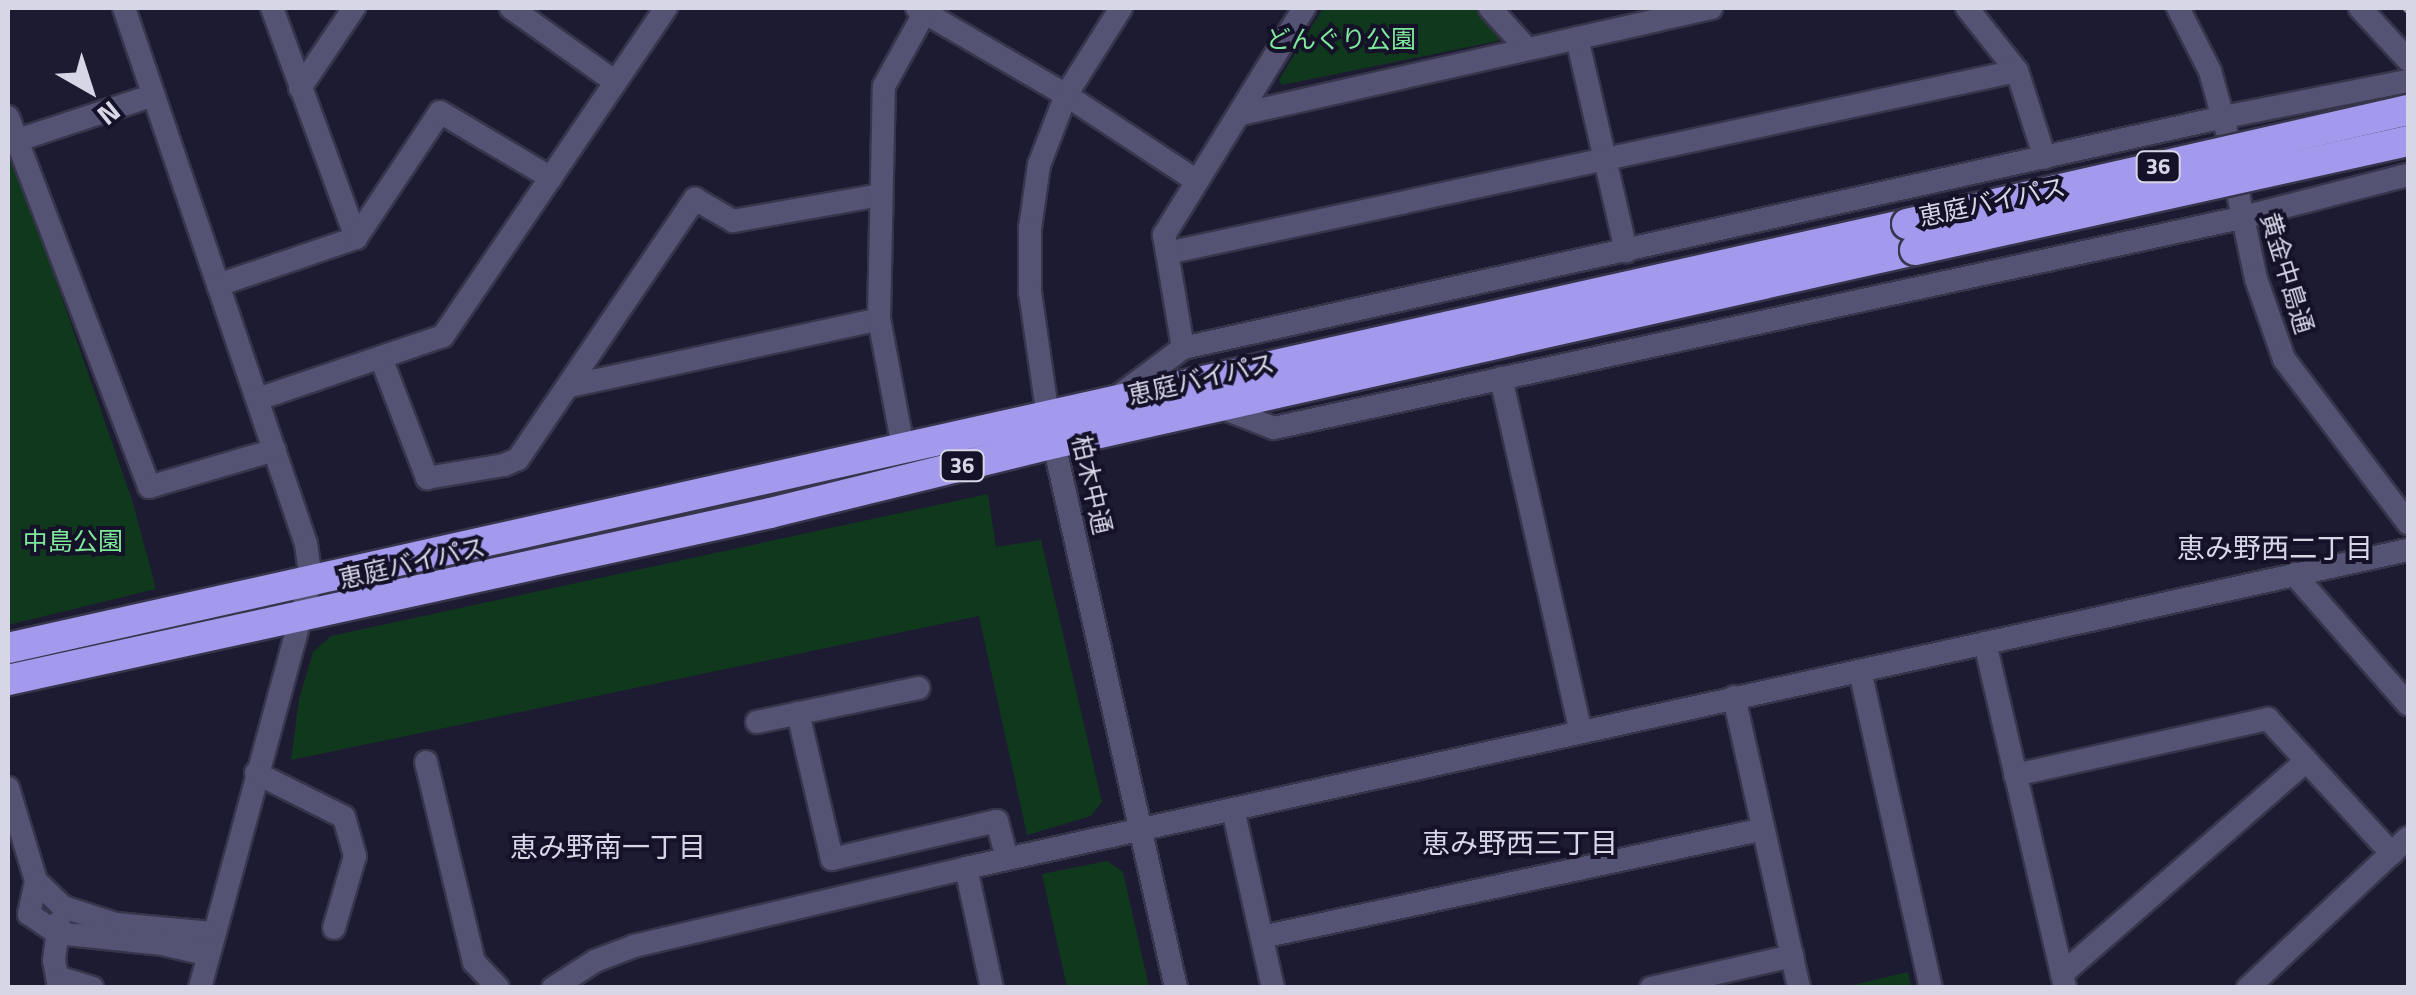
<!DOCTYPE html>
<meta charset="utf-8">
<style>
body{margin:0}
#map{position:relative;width:2416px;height:995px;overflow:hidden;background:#1d1b32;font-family:"Titillium Web","Noto Sans JP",sans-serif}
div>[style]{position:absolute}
.green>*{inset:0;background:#10381d}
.roads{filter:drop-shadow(2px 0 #37354b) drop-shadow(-2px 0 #37354b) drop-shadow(0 2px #37354b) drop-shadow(0 -2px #37354b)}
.minor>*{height:22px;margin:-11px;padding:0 11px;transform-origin:11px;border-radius:11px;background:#555374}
.highway>*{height:30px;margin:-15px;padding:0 15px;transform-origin:15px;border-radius:15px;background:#a39aed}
.rail>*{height:6px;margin-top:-3px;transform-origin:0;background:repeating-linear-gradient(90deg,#9290a4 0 18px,transparent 0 36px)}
.bridges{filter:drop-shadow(2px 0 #37354b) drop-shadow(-2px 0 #37354b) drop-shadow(0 2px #37354b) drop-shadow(0 -2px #37354b)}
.highway-bridge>*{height:30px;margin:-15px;padding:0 15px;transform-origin:15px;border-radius:15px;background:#a39aed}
span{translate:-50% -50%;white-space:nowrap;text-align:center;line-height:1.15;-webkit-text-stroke:8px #141128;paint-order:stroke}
.shield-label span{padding:2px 8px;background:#141128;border:2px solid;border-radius:8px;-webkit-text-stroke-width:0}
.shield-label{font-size:22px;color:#d7d6e7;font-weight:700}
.park-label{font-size:25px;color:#7ee99b}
.street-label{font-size:25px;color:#d7d6e7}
.neighbourhood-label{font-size:28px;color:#d7d6e7}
.frame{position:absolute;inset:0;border:10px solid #d7d6e7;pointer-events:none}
.north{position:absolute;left:40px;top:40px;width:100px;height:100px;-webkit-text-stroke:8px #141128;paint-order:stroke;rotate:141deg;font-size:28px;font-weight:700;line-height:40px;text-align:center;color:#d7d6e7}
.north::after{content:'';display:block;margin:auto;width:35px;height:45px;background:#d7d6e7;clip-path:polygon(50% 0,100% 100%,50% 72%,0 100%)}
</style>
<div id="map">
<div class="green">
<div style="clip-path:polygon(1323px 8px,1476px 8px,1500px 35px,1498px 41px,1282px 85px,1279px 80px)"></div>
<div style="clip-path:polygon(8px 142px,133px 503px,156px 589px,8px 625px)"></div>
<div style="clip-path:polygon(988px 494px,996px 547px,1041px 540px,1102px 802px,1091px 816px,1027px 835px,979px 616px,291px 760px,299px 699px,313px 652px,331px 636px)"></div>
<div style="clip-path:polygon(1107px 861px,1123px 872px,1149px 987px,1067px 987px,1042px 874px)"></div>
<div style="clip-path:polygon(1908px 972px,1911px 987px,1844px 987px)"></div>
</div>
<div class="roads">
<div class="minor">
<div style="left:124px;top:8px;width:566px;rotate:71.24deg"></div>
<div style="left:306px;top:544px;width:35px;rotate:82deg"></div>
<div style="left:311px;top:579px;width:424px;rotate:105.2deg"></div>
<div style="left:272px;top:8px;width:245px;rotate:69.9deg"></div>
<div style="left:511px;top:8px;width:126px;rotate:35.3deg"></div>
<div style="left:917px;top:8px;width:173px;rotate:30.3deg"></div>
<div style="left:1066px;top:95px;width:157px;rotate:33.3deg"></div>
<div style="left:1121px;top:8px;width:103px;rotate:122.3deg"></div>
<div style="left:1066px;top:95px;width:75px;rotate:111.1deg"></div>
<div style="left:1039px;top:165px;width:64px;rotate:98.1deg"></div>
<div style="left:1030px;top:228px;width:64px;rotate:90deg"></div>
<div style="left:1030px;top:292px;width:126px;rotate:81.8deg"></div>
<div style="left:1048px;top:417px;width:585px;rotate:77.36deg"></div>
<div style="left:1490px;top:8px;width:55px;rotate:47.9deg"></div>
<div style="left:1967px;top:8px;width:80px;rotate:51.6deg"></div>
<div style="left:2017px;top:71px;width:91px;rotate:72.2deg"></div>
<div style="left:2178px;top:8px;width:71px;rotate:63.1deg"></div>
<div style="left:2210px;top:71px;width:60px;rotate:74.6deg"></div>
<div style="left:2360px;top:8px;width:71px;rotate:47.3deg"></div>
<div style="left:1577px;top:38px;width:219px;rotate:77deg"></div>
<div style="left:300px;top:88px;width:97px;rotate:-56deg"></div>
<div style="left:1241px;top:114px;width:482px;rotate:-12.7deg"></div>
<div style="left:8px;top:117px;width:396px;rotate:69.1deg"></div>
<div style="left:149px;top:487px;width:131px;rotate:-16.4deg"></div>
<div style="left:15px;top:141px;width:143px;rotate:-18.3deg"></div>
<div style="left:2232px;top:165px;width:116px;rotate:78.1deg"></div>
<div style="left:2256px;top:279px;width:85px;rotate:70.7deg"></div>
<div style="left:2284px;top:359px;width:206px;rotate:52.9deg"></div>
<div style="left:1167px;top:253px;width:869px;rotate:-12.09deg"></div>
<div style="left:218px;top:285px;width:146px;rotate:-18.8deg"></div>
<div style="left:356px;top:238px;width:151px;rotate:-56.3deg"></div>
<div style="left:440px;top:112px;width:129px;rotate:30.7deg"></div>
<div style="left:1183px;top:348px;width:115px;rotate:-99.5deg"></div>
<div style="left:1164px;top:235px;width:267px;rotate:-58.3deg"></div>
<div style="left:381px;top:358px;width:129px;rotate:69deg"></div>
<div style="left:427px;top:478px;width:78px;rotate:-9.6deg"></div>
<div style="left:504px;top:465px;width:15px;rotate:-23deg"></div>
<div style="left:518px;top:459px;width:315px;rotate:-55.8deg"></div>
<div style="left:695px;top:199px;width:44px;rotate:30.1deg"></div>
<div style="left:733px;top:221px;width:149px;rotate:-10deg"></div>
<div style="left:1501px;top:378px;width:363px;rotate:77.3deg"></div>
<div style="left:570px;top:386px;width:316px;rotate:-12.2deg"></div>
<div style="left:1117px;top:397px;width:82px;rotate:-36.6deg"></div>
<div style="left:1183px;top:348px;width:1066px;rotate:-12.51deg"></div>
<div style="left:2224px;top:117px;width:187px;rotate:-11.1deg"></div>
<div style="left:258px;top:399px;width:195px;rotate:-18.8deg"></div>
<div style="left:443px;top:336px;width:397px;rotate:-55.8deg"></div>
<div style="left:1217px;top:406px;width:61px;rotate:21.1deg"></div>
<div style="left:1274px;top:428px;width:989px;rotate:-12.26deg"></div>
<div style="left:2240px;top:218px;width:173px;rotate:-14.4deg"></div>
<div style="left:903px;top:447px;width:130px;rotate:-100.6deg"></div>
<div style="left:879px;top:319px;width:233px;rotate:-88.8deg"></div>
<div style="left:884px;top:86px;width:89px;rotate:-61.1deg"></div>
<div style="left:2294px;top:574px;width:173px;rotate:48.8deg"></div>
<div style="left:1985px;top:643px;width:354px;rotate:76.9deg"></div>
<div style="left:1860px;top:671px;width:325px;rotate:77.4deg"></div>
<div style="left:1734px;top:697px;width:298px;rotate:77.4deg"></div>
<div style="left:798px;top:713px;width:150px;rotate:76.9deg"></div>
<div style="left:832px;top:859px;width:169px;rotate:-13deg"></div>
<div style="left:997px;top:821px;width:39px;rotate:75deg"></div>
<div style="left:757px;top:722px;width:165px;rotate:-11.9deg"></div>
<div style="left:426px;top:762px;width:206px;rotate:76.5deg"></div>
<div style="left:474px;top:962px;width:35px;rotate:47deg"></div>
<div style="left:256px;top:773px;width:98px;rotate:26.6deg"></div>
<div style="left:344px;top:817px;width:41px;rotate:74.2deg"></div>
<div style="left:355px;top:856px;width:75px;rotate:106.3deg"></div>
<div style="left:2015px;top:775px;width:259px;rotate:-12.5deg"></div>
<div style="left:2268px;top:719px;width:183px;rotate:47.4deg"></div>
<div style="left:8px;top:788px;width:97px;rotate:73.2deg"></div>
<div style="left:36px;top:881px;width:37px;rotate:44deg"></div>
<div style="left:63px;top:907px;width:56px;rotate:17.8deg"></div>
<div style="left:116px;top:924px;width:96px;rotate:5.4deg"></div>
<div style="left:1233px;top:809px;width:183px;rotate:77.4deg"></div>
<div style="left:966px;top:868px;width:123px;rotate:77.8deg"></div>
<div style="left:36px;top:881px;width:34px;rotate:102deg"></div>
<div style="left:29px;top:914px;width:34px;rotate:34deg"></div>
<div style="left:57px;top:933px;width:106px;rotate:6deg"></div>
<div style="left:162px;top:944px;width:45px;rotate:12.8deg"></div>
<div style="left:1262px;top:937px;width:513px;rotate:-12.14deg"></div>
<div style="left:2062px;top:974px;width:324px;rotate:-41.1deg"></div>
<div style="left:57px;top:977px;width:37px;rotate:17deg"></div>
<div style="left:59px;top:988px;width:27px;rotate:-100deg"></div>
<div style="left:54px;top:961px;width:39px;rotate:-83deg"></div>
<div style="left:553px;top:988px;width:50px;rotate:-32.7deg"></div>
<div style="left:595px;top:961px;width:42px;rotate:-21deg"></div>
<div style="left:634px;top:946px;width:341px;rotate:-13.2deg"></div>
<div style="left:966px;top:868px;width:1477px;rotate:-12.44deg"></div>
<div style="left:1651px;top:988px;width:145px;rotate:-12.8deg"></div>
<div style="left:2248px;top:988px;width:219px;rotate:-43.2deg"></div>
</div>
<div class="highway">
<div style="left:8px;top:648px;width:1946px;rotate:-12.59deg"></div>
<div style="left:8px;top:680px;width:780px;rotate:-12.36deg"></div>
<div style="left:770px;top:513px;width:293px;rotate:-13.8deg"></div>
<div style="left:1055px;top:443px;width:881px;rotate:-12.65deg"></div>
</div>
</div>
<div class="rail">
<div style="left:2405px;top:8px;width:4px;rotate:45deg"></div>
</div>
<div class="bridges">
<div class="highway-bridge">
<div style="left:1907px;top:224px;width:514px;rotate:-12.82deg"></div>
<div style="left:1915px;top:250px;width:505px;rotate:-12.47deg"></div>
</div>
</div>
<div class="shield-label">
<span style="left:2158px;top:167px">36</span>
<span style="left:962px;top:466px">36</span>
</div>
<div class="park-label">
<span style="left:1341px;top:39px">どんぐり公園</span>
<span style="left:73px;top:541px">中島公園</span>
</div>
<div class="street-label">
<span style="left:1992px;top:202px;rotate:-12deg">恵庭バイパス</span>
<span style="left:2287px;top:273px;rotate:73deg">黄金中島通</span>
<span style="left:1201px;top:379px;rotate:-13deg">恵庭バイパス</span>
<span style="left:1092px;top:485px;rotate:77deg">柏木中通</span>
<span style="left:412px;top:563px;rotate:-13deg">恵庭バイパス</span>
</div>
<div class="neighbourhood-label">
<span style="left:2275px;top:548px">恵み野西二丁目</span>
<span style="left:1520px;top:843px">恵み野西三丁目</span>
<span style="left:608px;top:847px">恵み野南一丁目</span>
</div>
<div class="frame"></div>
<div class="north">N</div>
</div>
